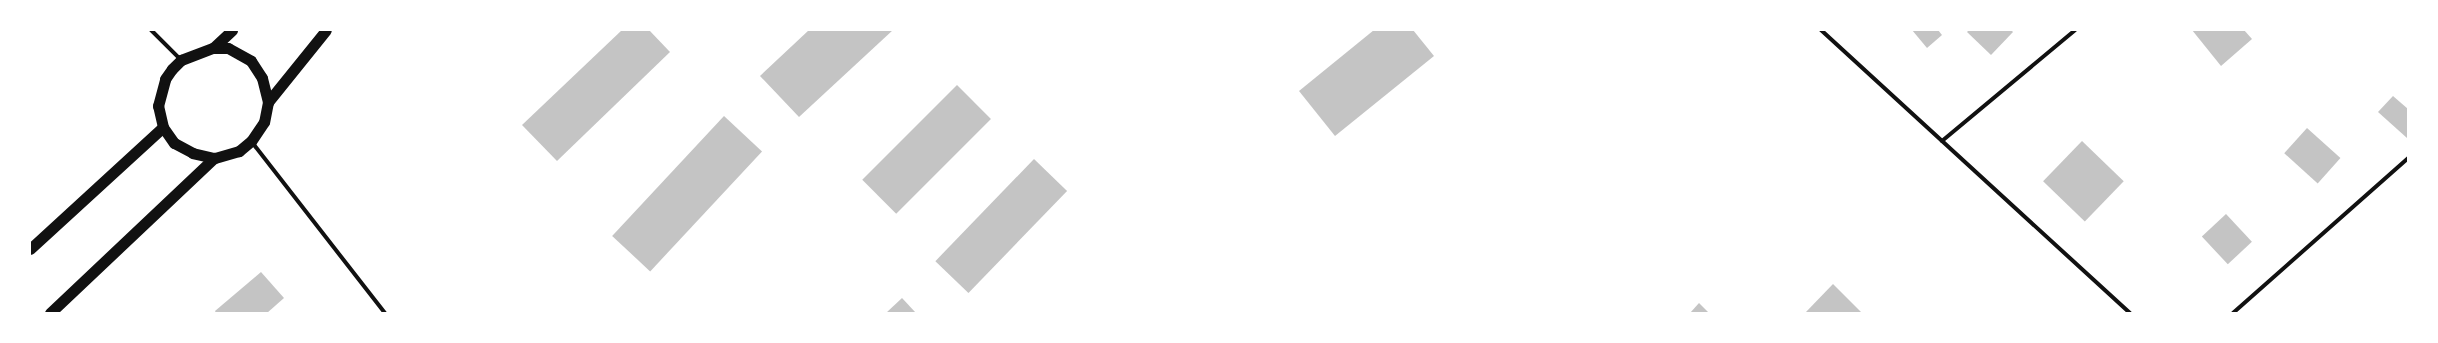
<!DOCTYPE html>
<style>
body{margin:0}
#map{position:relative;width:2438px;height:343px;overflow:hidden;background:#fff;font-family:Roboto,sans-serif}
div>[style]{position:absolute}
.building>*{inset:0;background:#c4c4c4;transform-origin:0 0}
.minor>*{height:4px;margin:-2px;padding:0 2px;transform-origin:2px;border-radius:2px;background:#111}
.trunk>*{height:11px;margin:-5.5px;padding:0 5.5px;transform-origin:5.5px;border-radius:5.5px;background:#111}
span{translate:-50% -50%;white-space:nowrap;text-align:center;line-height:1.15;-webkit-text-stroke:3.5px #fff;paint-order:stroke}
.frame{position:absolute;inset:0;border:31px solid #fff;pointer-events:none}
</style>
<div id="map">
<div class="building">
<div style="clip-path:polygon(622px 30px,649px 30px,670px 52px,557px 161px,522px 125px)"></div>
<div style="clip-path:polygon(809px 30px,893px 30px,799px 117px,760px 76px)"></div>
<div style="clip-path:polygon(1374px 30px,1413px 30px,1434px 56px,1335px 136px,1299px 91px)"></div>
<div style="clip-path:polygon(1912px 30px,1938px 30px,1942px 35px,1927px 48px)"></div>
<div style="clip-path:polygon(1969px 30px,2011px 30px,2013px 32px,1991px 55px,1967px 32px)"></div>
<div style="clip-path:polygon(2192px 30px,2244px 30px,2252px 39px,2221px 66px)"></div>
<div style="left:957px;top:85px;width:48px;height:134px;rotate:45deg"></div>
<div style="clip-path:polygon(2393px 96px,2408px 109px,2407px 138px,2378px 112px)"></div>
<div style="left:724px;top:116px;width:52px;height:164px;rotate:43deg"></div>
<div style="left:2307px;top:128px;width:45px;height:34px;rotate:42deg"></div>
<div style="left:2082px;top:141px;width:58px;height:56px;rotate:44deg"></div>
<div style="left:1034px;top:159px;width:46px;height:142px;rotate:44deg"></div>
<div style="left:2226px;top:214px;width:38px;height:33px;rotate:47deg"></div>
<div style="clip-path:polygon(261px 272px,284px 298px,267px 313px,216px 313px,215px 311px)"></div>
<div style="clip-path:polygon(1833px 284px,1862px 313px,1805px 313px)"></div>
<div style="clip-path:polygon(902px 298px,916px 313px,886px 313px)"></div>
<div style="clip-path:polygon(1699px 303px,1709px 313px,1690px 313px)"></div>
</div>
<div class="minor">
<div style="left:151px;top:30px;width:42px;rotate:45deg"></div>
<div style="left:1821px;top:30px;width:419px;rotate:42.5deg"></div>
<div style="left:251px;top:141px;width:218px;rotate:52.1deg"></div>
<div style="left:1942px;top:141px;width:173px;rotate:-39.8deg"></div>
<div style="left:2233px;top:313px;width:234px;rotate:-41.5deg"></div>
</div>
<div class="trunk">
<div style="left:213px;top:48px;width:15px"></div>
<div style="left:228px;top:48px;width:26px;rotate:29deg"></div>
<div style="left:251px;top:61px;width:20px;rotate:57deg"></div>
<div style="left:262px;top:78px;width:25px;rotate:76deg"></div>
<div style="left:268px;top:102px;width:20px;rotate:101deg"></div>
<div style="left:264px;top:122px;width:23px;rotate:124deg"></div>
<div style="left:251px;top:141px;width:16px;rotate:140deg"></div>
<div style="left:239px;top:151px;width:26px;rotate:164deg"></div>
<div style="left:214px;top:158px;width:22px;rotate:-167deg"></div>
<div style="left:193px;top:153px;width:21px;rotate:-152deg"></div>
<div style="left:174px;top:143px;width:19px;rotate:-125deg"></div>
<div style="left:163px;top:127px;width:22px;rotate:-103deg"></div>
<div style="left:158px;top:106px;width:28px;rotate:-75deg"></div>
<div style="left:165px;top:79px;width:12px;rotate:-55deg"></div>
<div style="left:172px;top:69px;width:13px;rotate:-45deg"></div>
<div style="left:181px;top:60px;width:34px;rotate:-21deg"></div>
<div style="left:213px;top:48px;width:26px;rotate:-43deg"></div>
<div style="left:268px;top:102px;width:92px;rotate:-51.1deg"></div>
<div style="left:30px;top:249px;width:180px;rotate:-42.5deg"></div>
<div style="left:50px;top:313px;width:226px;rotate:-43.4deg"></div>
</div>
<div class="frame"></div>
</div>
